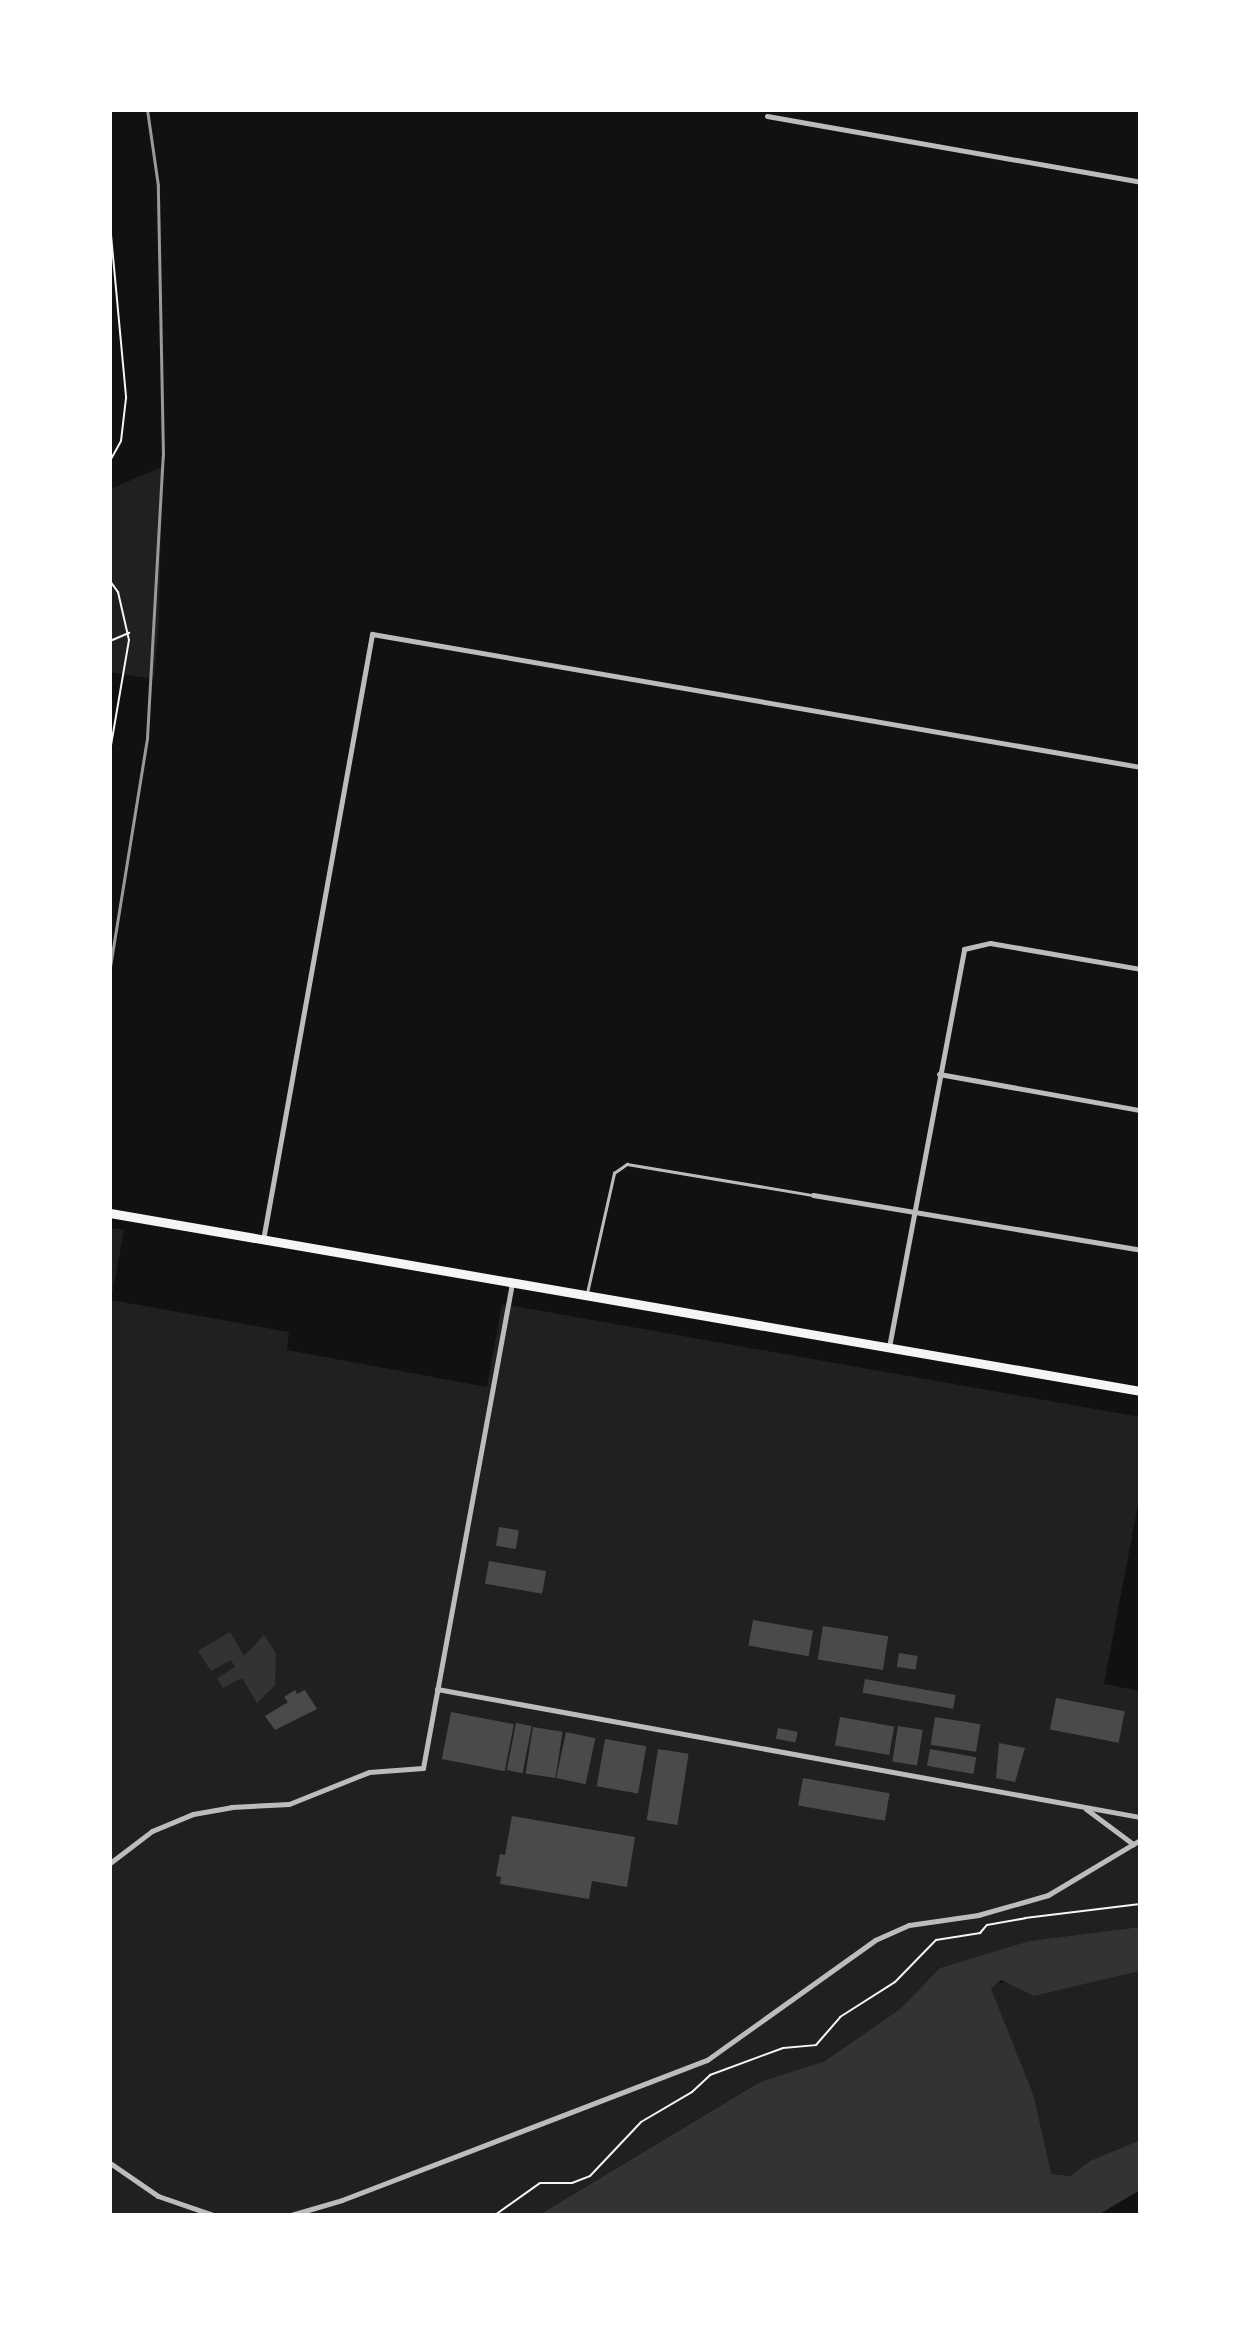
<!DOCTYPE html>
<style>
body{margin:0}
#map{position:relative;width:1250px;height:2325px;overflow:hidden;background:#111;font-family:Barlow,sans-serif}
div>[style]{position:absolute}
.green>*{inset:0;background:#202020}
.water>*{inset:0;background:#333}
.building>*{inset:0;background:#4a4a4a;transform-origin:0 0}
.path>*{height:2px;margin:-1px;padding:0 1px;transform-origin:1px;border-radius:1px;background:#f5f5f5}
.service>*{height:2.5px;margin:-1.25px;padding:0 1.25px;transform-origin:1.25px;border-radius:1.25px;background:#bcbcbc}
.minor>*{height:5px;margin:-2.5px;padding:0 2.5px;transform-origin:2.5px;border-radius:2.5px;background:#bcbcbc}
.trunk>*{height:9px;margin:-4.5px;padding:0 4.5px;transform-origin:4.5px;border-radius:4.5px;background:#f5f5f5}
.rail>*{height:2.5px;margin:-1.25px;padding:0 1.25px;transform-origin:1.25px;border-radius:1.25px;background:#9a9a9a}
span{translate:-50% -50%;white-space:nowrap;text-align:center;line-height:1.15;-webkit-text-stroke:6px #fff;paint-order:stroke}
.frame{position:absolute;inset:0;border:112px solid #fff;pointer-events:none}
</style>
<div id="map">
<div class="green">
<div style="clip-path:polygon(162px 467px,159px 620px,154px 679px,110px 672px,110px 489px)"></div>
<div style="clip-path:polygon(110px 1228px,124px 1230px,111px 1300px,289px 1332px,287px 1350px,487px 1387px,502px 1304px,1140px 1417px,1140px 1494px,1104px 1684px,1140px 1691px,1140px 1927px,1029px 1941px,940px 1968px,900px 2009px,825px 2061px,760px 2082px,539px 2215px,110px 2215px)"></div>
<div style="clip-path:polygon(1140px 1971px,1140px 2140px,1090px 2161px,1070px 2176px,1051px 2174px,991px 1990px,993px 1984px,1007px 1982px,1034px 1996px)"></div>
</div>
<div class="water">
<div style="clip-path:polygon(230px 1632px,244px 1656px,264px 1635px,276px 1653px,275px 1685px,257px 1703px,242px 1678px,223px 1688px,217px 1678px,235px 1667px,231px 1660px,211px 1671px,198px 1651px)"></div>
<div style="clip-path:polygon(1140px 1927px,1140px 1971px,1034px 1996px,1001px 1980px,991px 1989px,1034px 2097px,1051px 2174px,1070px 2176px,1090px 2161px,1140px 2140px,1140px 2190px,1098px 2215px,539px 2215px,760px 2082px,825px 2061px,900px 2009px,940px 1968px,1029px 1941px)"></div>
</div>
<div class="building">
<div style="left:499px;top:1527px;width:20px;height:19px;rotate:9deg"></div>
<div style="left:489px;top:1561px;width:58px;height:23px;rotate:10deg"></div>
<div style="left:753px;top:1620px;width:61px;height:26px;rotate:10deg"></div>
<div style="left:823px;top:1626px;width:66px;height:34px;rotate:9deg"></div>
<div style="left:899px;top:1653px;width:19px;height:14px;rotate:9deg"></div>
<div style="left:865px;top:1679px;width:92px;height:14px;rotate:10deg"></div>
<div style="clip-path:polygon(295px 1690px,297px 1694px,305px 1690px,317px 1709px,275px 1730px,265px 1716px,288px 1702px,284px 1697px)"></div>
<div style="left:1056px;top:1698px;width:70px;height:32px;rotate:11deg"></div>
<div style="left:451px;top:1712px;width:64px;height:48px;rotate:11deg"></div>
<div style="left:840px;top:1717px;width:55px;height:29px;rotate:10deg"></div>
<div style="left:935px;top:1717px;width:46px;height:28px;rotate:9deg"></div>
<div style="left:516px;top:1723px;width:16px;height:48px;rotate:11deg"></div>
<div style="left:898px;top:1726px;width:25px;height:36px;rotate:9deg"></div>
<div style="left:533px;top:1727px;width:30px;height:47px;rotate:9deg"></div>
<div style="left:778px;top:1728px;width:20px;height:11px;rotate:11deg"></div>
<div style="left:566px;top:1732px;width:30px;height:47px;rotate:12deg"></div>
<div style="left:605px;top:1739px;width:42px;height:48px;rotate:10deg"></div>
<div style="clip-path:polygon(999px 1743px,1025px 1748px,1015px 1782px,996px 1778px)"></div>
<div style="left:658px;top:1749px;width:31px;height:72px;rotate:9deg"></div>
<div style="left:930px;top:1749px;width:47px;height:17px;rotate:10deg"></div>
<div style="left:803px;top:1778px;width:88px;height:28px;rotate:10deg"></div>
<div style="clip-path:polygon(512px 1816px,635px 1837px,627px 1887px,592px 1881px,589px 1899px,500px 1884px,501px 1877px,496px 1876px,500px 1854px,505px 1855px)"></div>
</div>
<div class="path">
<div style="left:110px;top:224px;width:175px;rotate:84.7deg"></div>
<div style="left:126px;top:398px;width:43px;rotate:96.6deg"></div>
<div style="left:121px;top:441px;width:23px;rotate:119deg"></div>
<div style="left:110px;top:581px;width:14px;rotate:54deg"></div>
<div style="left:118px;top:592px;width:49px;rotate:77.1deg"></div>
<div style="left:129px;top:640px;width:113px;rotate:99.7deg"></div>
<div style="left:110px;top:641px;width:21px;rotate:-23deg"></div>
<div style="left:495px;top:2215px;width:55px;rotate:-35.4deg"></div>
<div style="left:540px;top:2183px;width:32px"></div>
<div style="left:572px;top:2183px;width:19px;rotate:-21deg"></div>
<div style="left:590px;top:2176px;width:74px;rotate:-46.6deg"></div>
<div style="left:641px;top:2122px;width:59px;rotate:-30.5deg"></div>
<div style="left:692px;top:2092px;width:25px;rotate:-43deg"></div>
<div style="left:710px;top:2075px;width:78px;rotate:-20.3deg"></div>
<div style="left:783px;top:2048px;width:33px;rotate:-5deg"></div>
<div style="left:816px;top:2045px;width:37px;rotate:-49deg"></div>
<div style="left:840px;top:2017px;width:65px;rotate:-32.5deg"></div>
<div style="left:895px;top:1982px;width:59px;rotate:-45.7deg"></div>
<div style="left:936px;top:1940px;width:45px;rotate:-9deg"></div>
<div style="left:980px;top:1933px;width:11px;rotate:-49deg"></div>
<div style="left:987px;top:1925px;width:39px;rotate:-10deg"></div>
<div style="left:1025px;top:1918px;width:116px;rotate:-6.9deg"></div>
</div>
<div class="service">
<div style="left:587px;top:1293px;width:123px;rotate:-77.3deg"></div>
<div style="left:614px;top:1173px;width:16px;rotate:-35deg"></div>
<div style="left:627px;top:1164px;width:188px;rotate:9.5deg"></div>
</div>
<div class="minor">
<div style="left:767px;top:116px;width:379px;rotate:10deg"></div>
<div style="left:939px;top:1074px;width:204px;rotate:10.2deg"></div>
<div style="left:813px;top:1195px;width:332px;rotate:9.5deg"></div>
<div style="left:263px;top:1240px;width:616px;rotate:-79.8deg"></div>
<div style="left:372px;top:634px;width:779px;rotate:9.82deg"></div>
<div style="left:889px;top:1347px;width:405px;rotate:-79.3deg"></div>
<div style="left:964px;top:949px;width:27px;rotate:-13deg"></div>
<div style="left:990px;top:943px;width:152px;rotate:9.8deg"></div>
<div style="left:437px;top:1689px;width:715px;rotate:10.32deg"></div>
<div style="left:1086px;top:1809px;width:59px;rotate:36.7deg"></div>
<div style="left:110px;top:1863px;width:53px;rotate:-37.3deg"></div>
<div style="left:152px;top:1831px;width:44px;rotate:-22.5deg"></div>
<div style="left:193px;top:1814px;width:39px;rotate:-10deg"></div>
<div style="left:231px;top:1807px;width:58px;rotate:-3deg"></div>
<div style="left:289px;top:1804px;width:86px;rotate:-21.8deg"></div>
<div style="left:369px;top:1772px;width:54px;rotate:-4.2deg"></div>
<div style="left:423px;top:1768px;width:492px;rotate:-79.6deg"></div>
<div style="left:110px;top:2163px;width:58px;rotate:34.5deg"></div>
<div style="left:158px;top:2196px;width:58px;rotate:19.1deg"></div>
<div style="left:291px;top:2215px;width:53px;rotate:-16.4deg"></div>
<div style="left:342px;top:2200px;width:391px;rotate:-21deg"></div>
<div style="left:707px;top:2060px;width:206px;rotate:-35.5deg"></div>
<div style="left:875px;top:1940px;width:37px;rotate:-24deg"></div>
<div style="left:909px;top:1925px;width:70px;rotate:-8.2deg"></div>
<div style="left:978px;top:1915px;width:73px;rotate:-15.9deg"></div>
<div style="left:1048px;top:1895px;width:107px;rotate:-30.9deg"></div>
</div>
<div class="trunk">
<div style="left:110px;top:1213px;width:1045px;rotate:9.8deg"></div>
</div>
<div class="rail">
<div style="left:110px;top:967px;width:232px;rotate:-80.8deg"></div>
<div style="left:147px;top:738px;width:282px;rotate:-86.8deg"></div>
<div style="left:163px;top:456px;width:270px;rotate:-91.1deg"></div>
<div style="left:158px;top:186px;width:77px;rotate:-98.2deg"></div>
</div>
<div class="frame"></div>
</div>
